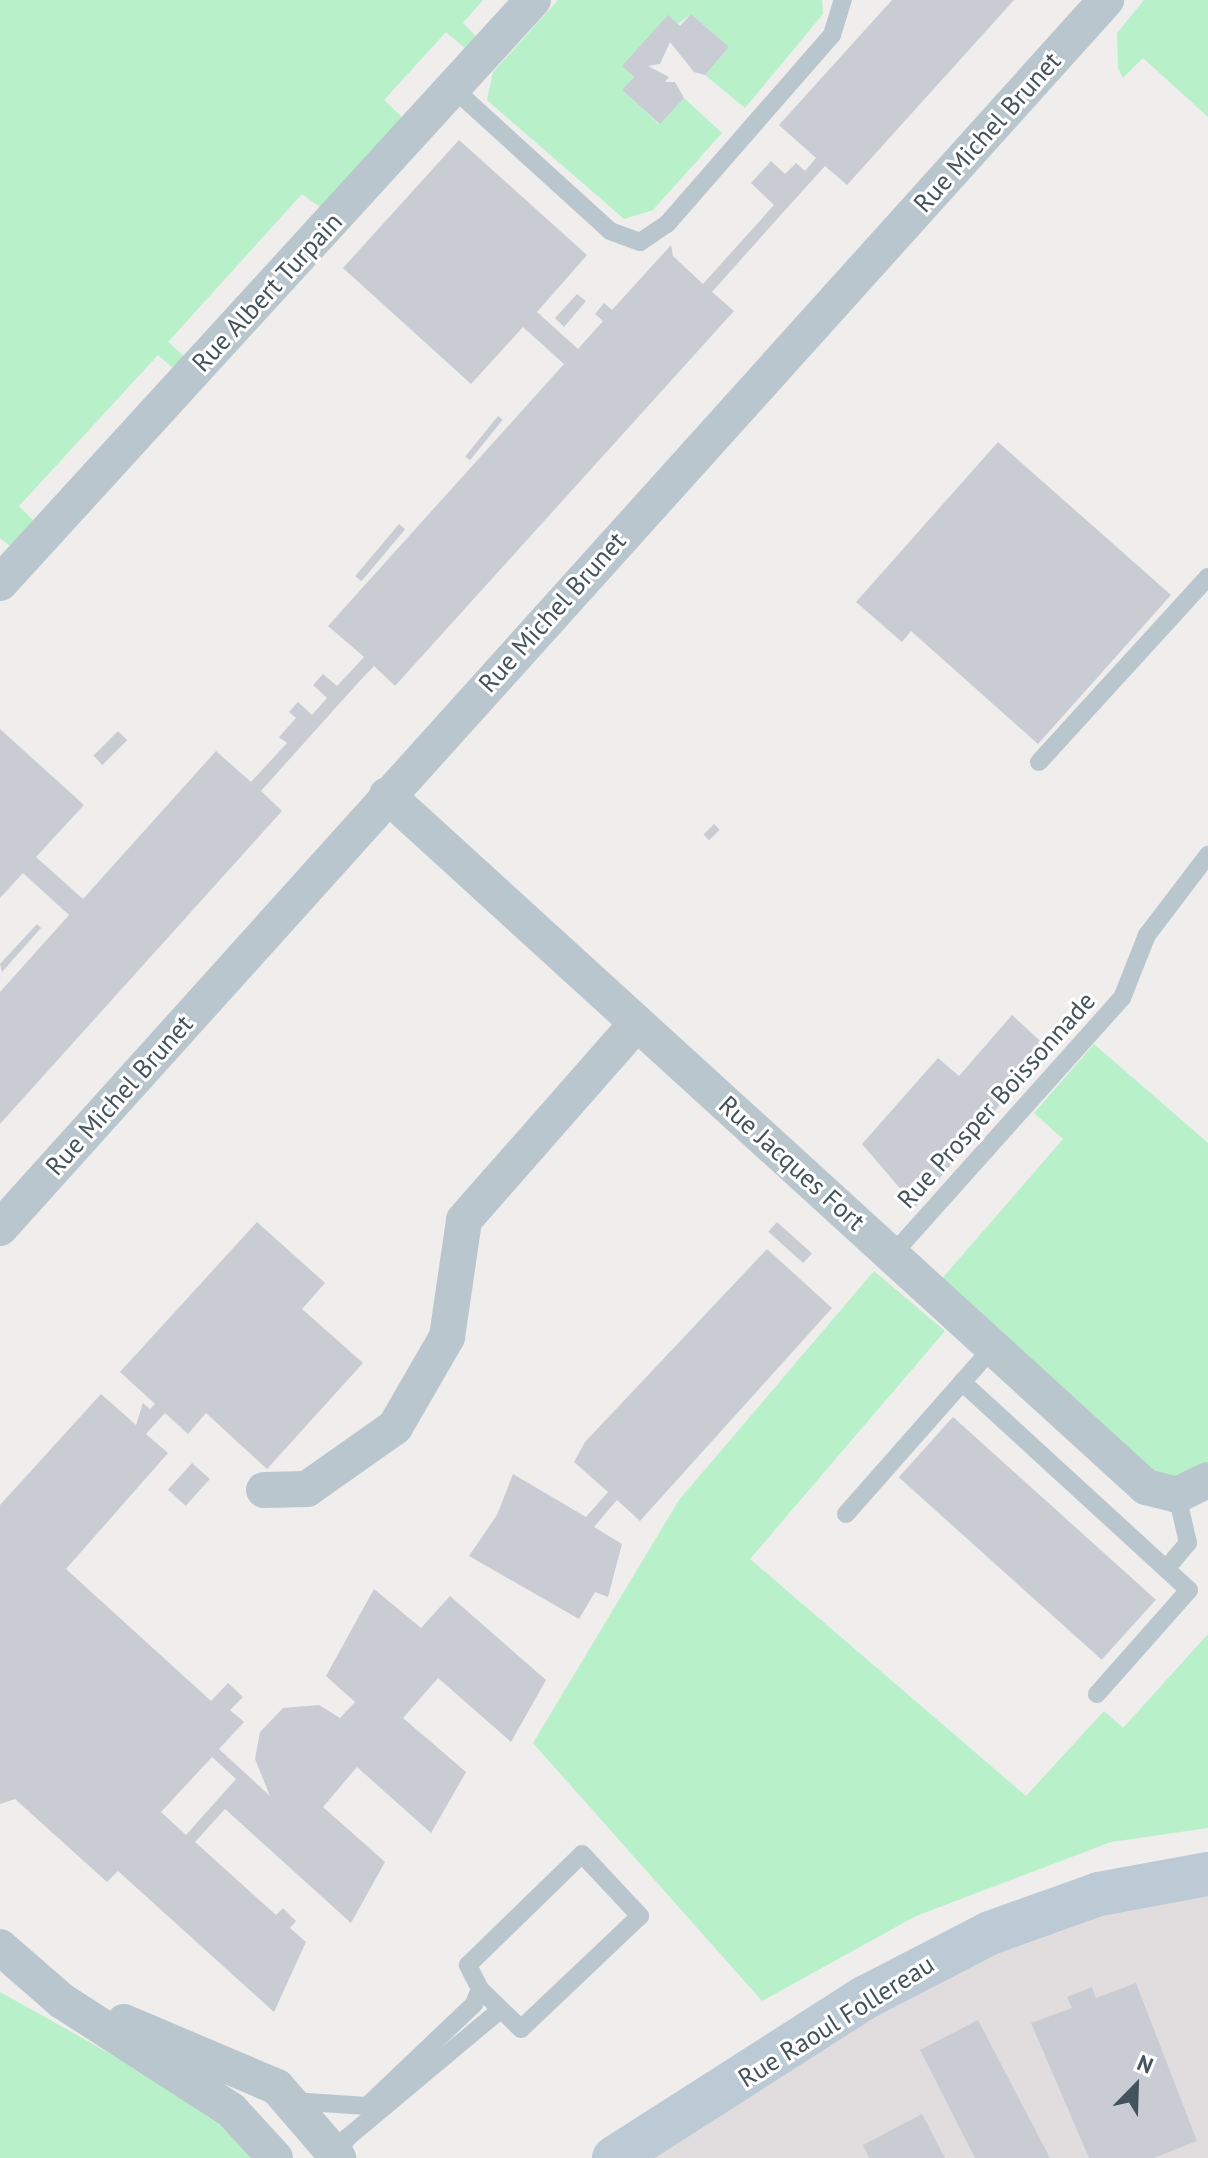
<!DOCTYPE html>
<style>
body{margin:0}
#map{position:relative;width:1208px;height:2158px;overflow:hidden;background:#f0eded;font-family:"PT Sans",sans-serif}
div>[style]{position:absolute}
.education>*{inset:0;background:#e1dddf}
.green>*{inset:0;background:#b8f0ca}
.building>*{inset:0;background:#c9ccd2;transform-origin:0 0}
.lane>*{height:18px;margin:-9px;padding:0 9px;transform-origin:9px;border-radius:9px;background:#bac6cd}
.street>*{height:36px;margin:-18px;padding:0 18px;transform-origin:18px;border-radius:18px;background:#bac6cd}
.secondary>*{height:44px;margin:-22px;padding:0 22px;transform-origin:22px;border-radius:22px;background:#bccad5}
span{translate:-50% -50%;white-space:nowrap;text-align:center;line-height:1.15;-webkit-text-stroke:6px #fff;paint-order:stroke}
.street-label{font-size:26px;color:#44525b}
.north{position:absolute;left:1096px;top:2046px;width:80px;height:80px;-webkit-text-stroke:6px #fff;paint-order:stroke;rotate:23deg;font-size:22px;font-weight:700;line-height:32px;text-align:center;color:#44525b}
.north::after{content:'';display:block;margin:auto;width:28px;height:36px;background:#44525b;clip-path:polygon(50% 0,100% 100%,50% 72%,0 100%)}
</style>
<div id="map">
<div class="education">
<div style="clip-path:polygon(1208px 1891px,1208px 2158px,653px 2158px,903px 1998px,1066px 1922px)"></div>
</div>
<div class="green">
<div style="clip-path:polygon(0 0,483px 0,463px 23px,477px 37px,466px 49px,446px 32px,384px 100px,403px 118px,321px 208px,302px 194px,168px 342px,186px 358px,175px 370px,158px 355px,19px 506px,37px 524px,14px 549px,0 538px)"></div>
<div style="clip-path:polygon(558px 0,822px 0,823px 14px,745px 108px,705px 75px,729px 47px,691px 14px,623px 66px,634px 77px,622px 90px,659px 124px,684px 98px,722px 133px,653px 210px,624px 219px,487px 100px,493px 72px)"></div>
<div style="clip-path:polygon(1144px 0,1208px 0,1208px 117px,1143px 58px,1123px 78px,1118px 68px,1117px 33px)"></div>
<div style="clip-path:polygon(1094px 1044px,1208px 1143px,1208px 1466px,1185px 1478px,1158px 1478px,939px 1282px,1063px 1139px,1034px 1113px)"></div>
<div style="clip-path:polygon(874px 1271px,945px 1331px,750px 1559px,1026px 1796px,1104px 1711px,1123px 1728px,1208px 1634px,1208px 1828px,1111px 1842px,916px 1916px,762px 2001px,533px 1743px,679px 1500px)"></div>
<div style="clip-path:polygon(0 1992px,200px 2104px,251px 2158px,0 2158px)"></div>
</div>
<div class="building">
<div style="clip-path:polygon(892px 0,1014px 0,847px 185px,825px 166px,778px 218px,712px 292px,734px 311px,395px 686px,374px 666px,356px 685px,261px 791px,282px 811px,0 1124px,0 992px,69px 915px,23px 873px,0 898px,0 729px,84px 805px,36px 857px,83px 899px,216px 751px,251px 782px,287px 743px,279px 737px,296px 718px,289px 712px,298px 702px,312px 715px,327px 698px,313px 685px,323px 674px,337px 686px,364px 657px,328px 626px,564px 364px,523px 327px,471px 384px,343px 268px,459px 140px,587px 255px,537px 312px,578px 349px,603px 321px,595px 314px,604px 303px,612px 310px,671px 245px,673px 256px,703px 284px,774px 205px,751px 183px,771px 161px,785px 174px,796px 163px,805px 171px,816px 158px,779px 125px)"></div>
<div style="clip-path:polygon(691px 14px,729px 47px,705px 75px,694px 72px,670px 42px,660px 64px,648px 66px,669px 77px,665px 82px,675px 82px,684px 98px,660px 124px,622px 90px,634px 77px,622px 66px,668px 15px,680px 26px)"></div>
<div style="clip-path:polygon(577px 294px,586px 301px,564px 327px,555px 318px)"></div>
<div style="left:498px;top:416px;width:6px;height:52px;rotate:39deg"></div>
<div style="clip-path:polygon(998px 442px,1171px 595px,1038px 744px,911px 631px,902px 642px,856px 602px)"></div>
<div style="left:399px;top:524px;width:8px;height:68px;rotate:40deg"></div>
<div style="left:118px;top:731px;width:13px;height:35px;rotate:45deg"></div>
<div style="left:714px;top:824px;width:8px;height:15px;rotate:45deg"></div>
<div style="clip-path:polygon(37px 924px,41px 928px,2px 972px,0 964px)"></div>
<div style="clip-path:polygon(1012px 1015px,1047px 1047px,916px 1207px,862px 1144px,938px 1058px,959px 1076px)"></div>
<div style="clip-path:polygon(evenodd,257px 1222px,325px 1283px,302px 1309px,363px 1363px,267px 1469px,206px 1413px,188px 1434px,165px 1413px,146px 1434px,168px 1453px,66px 1569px,211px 1701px,228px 1683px,243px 1697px,230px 1710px,244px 1722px,219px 1749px,270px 1796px,255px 1759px,260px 1732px,283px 1708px,319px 1705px,340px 1718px,355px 1702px,326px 1676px,374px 1589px,421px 1628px,450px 1596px,546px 1680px,511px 1742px,438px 1678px,403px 1718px,466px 1772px,431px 1833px,357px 1767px,323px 1807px,385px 1862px,351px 1923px,225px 1809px,195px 1842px,276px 1915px,283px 1908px,296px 1921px,290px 1928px,306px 1942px,274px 2012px,118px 1871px,107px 1882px,15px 1799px,0 1804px,0 1505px,101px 1394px,136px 1425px,143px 1403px,150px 1409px,155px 1404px,120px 1372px,257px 1222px,212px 1757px,236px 1779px,186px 1835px,161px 1812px,212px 1757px)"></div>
<div style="left:777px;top:1222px;width:47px;height:13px;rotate:42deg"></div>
<div style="clip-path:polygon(767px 1249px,832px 1308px,640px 1521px,617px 1500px,594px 1527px,622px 1544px,608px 1597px,595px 1592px,579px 1619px,469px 1556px,497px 1515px,513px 1474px,586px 1517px,608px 1492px,574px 1462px,585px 1442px)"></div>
<div style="left:953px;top:1417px;width:273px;height:81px;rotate:42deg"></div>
<div style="left:192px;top:1463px;width:24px;height:36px;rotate:42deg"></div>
<div style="clip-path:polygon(1136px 1983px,1197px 2141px,1154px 2158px,1089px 2158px,1031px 2023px,1072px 2008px,1067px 1997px,1092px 1987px,1096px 1998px)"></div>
<div style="clip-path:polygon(978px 2020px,1050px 2158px,975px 2158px,920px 2050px)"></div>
<div style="clip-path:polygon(922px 2114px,945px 2158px,869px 2158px,863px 2145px)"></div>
</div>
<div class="lane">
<div style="left:453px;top:88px;width:212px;rotate:42.3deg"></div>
<div style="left:610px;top:231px;width:32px;rotate:20deg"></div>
<div style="left:640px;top:242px;width:32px;rotate:-34deg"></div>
<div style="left:667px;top:224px;width:251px;rotate:-48.9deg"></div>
<div style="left:832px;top:35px;width:37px;rotate:-73deg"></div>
<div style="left:1039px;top:762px;width:251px;rotate:-47.6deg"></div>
<div style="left:892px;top:1255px;width:345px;rotate:-48.2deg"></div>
<div style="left:1122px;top:998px;width:68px;rotate:-68.4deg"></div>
<div style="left:1147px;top:935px;width:101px;rotate:-52.7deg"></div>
<div style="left:962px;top:1382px;width:308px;rotate:42.5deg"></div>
<div style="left:1189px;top:1590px;width:139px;rotate:131.5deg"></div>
<div style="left:846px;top:1514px;width:222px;rotate:-48.6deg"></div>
<div style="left:1166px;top:1569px;width:34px;rotate:-50deg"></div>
<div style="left:1188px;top:1543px;width:49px;rotate:-102.9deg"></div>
<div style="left:582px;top:1854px;width:85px;rotate:46.9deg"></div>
<div style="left:640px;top:1916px;width:164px;rotate:136.5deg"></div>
<div style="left:521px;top:2029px;width:57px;rotate:-135.7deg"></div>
<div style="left:480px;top:1989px;width:27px;rotate:-117deg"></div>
<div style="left:468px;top:1965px;width:159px;rotate:-44.2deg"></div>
<div style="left:292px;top:2101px;width:75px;rotate:3.8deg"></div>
<div style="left:367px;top:2106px;width:148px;rotate:-43.6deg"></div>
<div style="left:474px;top:2004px;width:16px;rotate:-68deg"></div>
<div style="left:337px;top:2156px;width:21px;rotate:-61deg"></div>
<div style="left:347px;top:2138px;width:199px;rotate:-39.9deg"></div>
</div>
<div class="street">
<div style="left:0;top:583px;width:790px;rotate:-47.57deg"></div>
<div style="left:387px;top:795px;width:1027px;rotate:42.36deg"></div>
<div style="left:1146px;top:1487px;width:32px;rotate:14deg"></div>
<div style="left:1177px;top:1495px;width:34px;rotate:-26deg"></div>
<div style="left:0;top:1228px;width:1653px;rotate:-47.99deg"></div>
<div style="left:264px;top:1490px;width:43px;rotate:-1.3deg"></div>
<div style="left:307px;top:1489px;width:108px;rotate:-35.2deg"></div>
<div style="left:395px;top:1427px;width:104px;rotate:-60deg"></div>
<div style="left:447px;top:1337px;width:118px;rotate:-81.7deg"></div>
<div style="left:464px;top:1220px;width:262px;rotate:-48.7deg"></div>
<div style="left:0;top:1947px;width:82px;rotate:41.1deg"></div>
<div style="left:62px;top:2001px;width:201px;rotate:32.8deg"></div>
<div style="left:231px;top:2110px;width:65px;rotate:47.5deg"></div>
<div style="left:124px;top:2022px;width:166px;rotate:23deg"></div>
<div style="left:277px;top:2087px;width:94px;rotate:49.3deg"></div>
</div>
<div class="secondary">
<div style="left:614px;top:2158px;width:299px;rotate:-32.6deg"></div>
<div style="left:866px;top:1997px;width:140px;rotate:-27.3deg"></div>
<div style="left:990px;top:1933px;width:116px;rotate:-19.7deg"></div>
<div style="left:1099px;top:1894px;width:111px;rotate:-10.4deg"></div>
</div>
<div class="street-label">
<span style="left:987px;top:132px;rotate:-48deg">Rue Michel Brunet</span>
<span style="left:267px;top:292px;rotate:-47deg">Rue Albert Turpain</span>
<span style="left:552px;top:612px;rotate:-48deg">Rue Michel Brunet</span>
<span style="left:119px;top:1095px;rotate:-48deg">Rue Michel Brunet</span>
<span style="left:996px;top:1100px;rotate:-48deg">Rue Prosper Boissonnade</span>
<span style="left:792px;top:1163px;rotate:42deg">Rue Jacques Fort</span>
<span style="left:836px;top:2021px;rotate:-32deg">Rue Raoul Follereau</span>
</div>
<div class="north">N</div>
</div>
